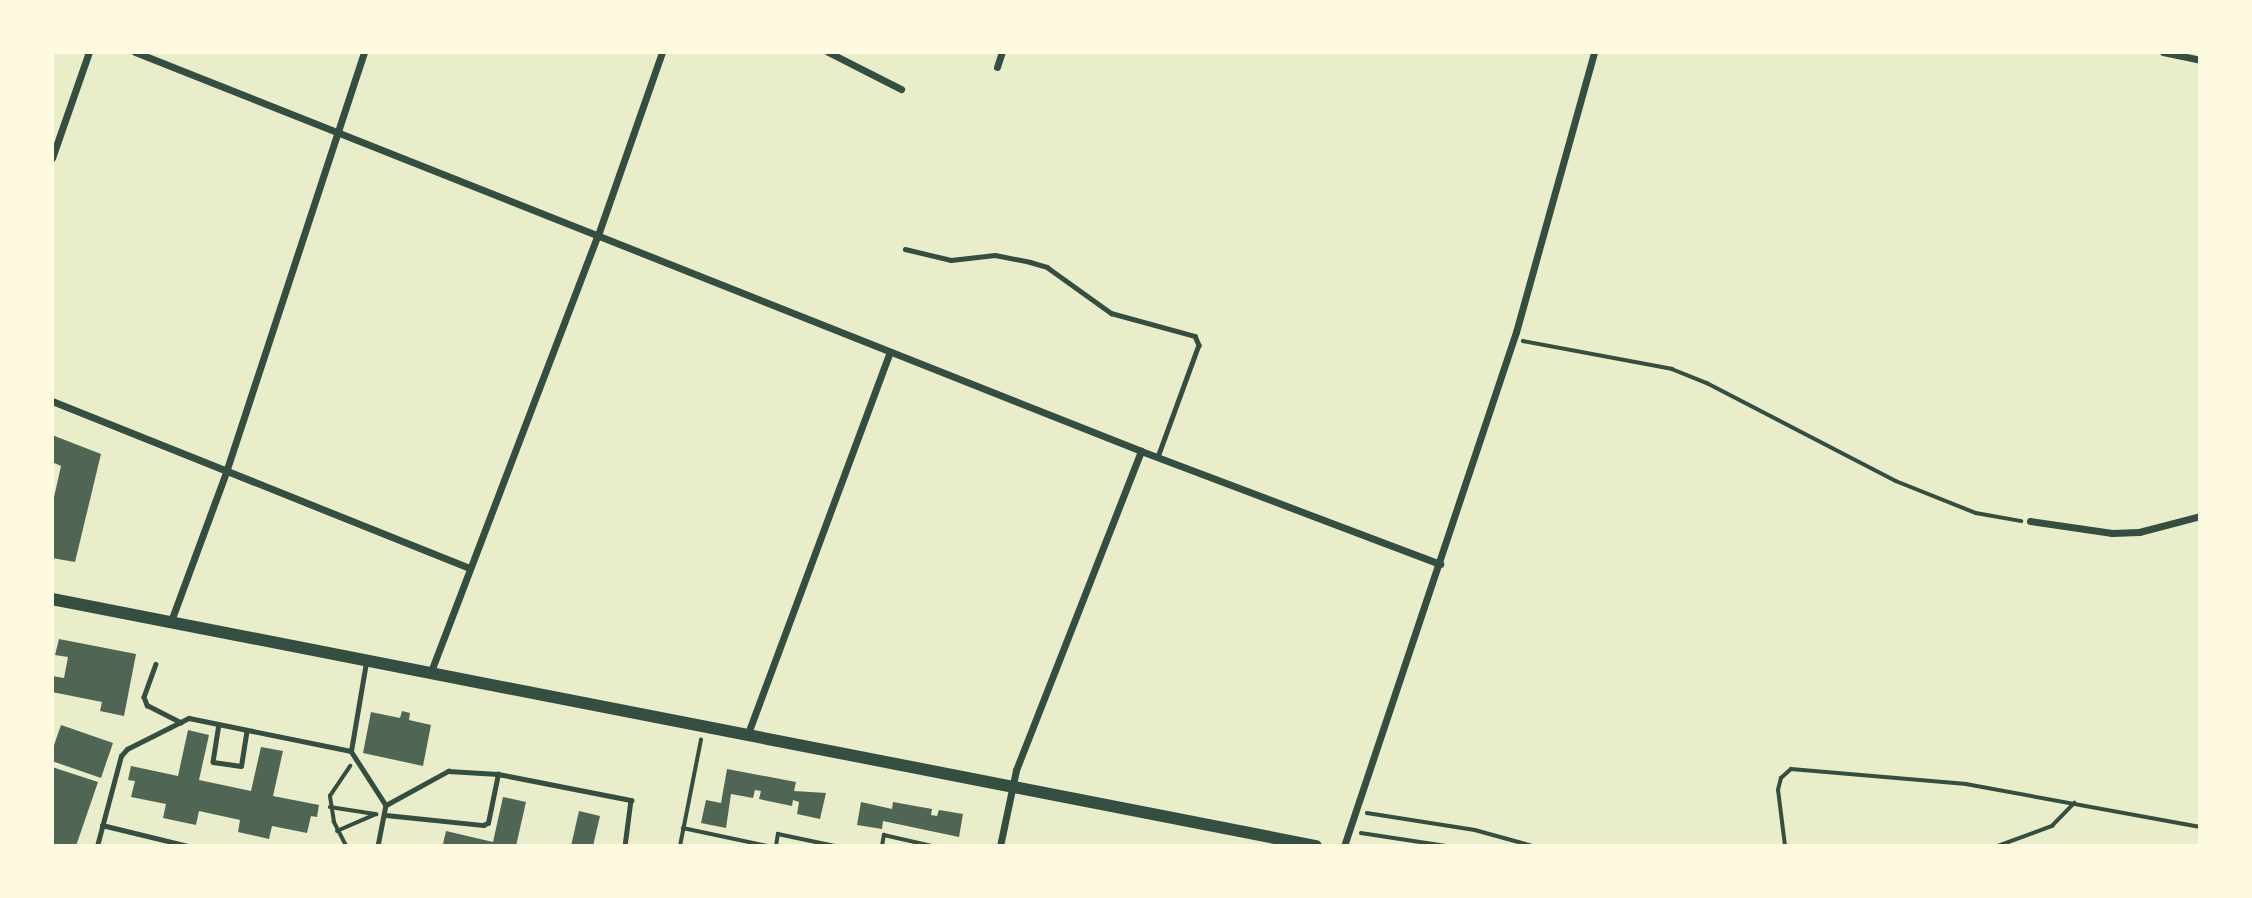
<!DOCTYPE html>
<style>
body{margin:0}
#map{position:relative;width:2252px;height:898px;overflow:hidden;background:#e9edc9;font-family:"Sofia Sans Condensed",sans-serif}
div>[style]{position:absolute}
.building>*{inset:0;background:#4f6655;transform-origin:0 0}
.path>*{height:3.5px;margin:-1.75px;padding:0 1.75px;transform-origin:1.75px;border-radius:1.75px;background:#344e41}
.service>*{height:4.5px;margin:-2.25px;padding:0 2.25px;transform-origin:2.25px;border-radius:2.25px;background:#344e41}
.minor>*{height:7px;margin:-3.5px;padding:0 3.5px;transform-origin:3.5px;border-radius:3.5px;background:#344e41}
.tertiary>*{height:12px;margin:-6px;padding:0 6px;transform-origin:6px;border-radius:6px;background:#344e41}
span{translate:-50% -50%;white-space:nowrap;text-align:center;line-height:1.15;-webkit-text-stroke:7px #fefae0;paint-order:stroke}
.frame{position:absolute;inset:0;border:54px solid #fefae0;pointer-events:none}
</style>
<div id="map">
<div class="building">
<div style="clip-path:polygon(52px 435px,101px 454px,75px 562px,52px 558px,52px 506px,61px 466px,52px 462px)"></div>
<div style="clip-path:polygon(59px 639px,136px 654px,124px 716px,100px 711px,102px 702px,52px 692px,52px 676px,64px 678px,68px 657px,55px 655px)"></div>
<div style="clip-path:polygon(402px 711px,410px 713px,409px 720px,431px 725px,423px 766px,363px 753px,371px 712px,400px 718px)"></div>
<div style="left:61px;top:725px;width:55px;height:37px;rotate:19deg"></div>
<div style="clip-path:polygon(188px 730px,209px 735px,199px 780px,251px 791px,261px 747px,283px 751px,273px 796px,319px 805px,317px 817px,311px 816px,307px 833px,272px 826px,269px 839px,238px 832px,240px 820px,199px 811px,196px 825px,163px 818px,166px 804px,131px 797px,135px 781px,128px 780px,131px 766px,178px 776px)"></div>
<div style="clip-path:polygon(52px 767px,98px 782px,76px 846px,52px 846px)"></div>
<div style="clip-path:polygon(727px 769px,796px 782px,794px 791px,826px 793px,820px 819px,797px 814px,799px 802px,793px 800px,792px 806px,759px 799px,761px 791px,755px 790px,753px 798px,731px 794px,726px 828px,701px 823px,706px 800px,721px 803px)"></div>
<div style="clip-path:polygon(503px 797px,526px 802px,516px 846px,443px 844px,446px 831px,493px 842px)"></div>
<div style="clip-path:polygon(861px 802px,892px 809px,893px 802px,932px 809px,931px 815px,937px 816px,939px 810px,963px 814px,959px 837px,883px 821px,882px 829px,857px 825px)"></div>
<div style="clip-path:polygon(579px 811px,600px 816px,593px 846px,571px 846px)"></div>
</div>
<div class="path">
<div style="left:1523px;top:341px;width:152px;rotate:10.6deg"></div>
<div style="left:1672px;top:369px;width:38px;rotate:22deg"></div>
<div style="left:1707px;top:383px;width:213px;rotate:27.4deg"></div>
<div style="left:1896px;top:481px;width:86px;rotate:21.8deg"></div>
<div style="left:1976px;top:513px;width:46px;rotate:10.1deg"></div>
<div style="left:330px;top:807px;width:47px;rotate:8.7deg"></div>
<div style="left:1367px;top:813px;width:109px;rotate:8.9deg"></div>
<div style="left:1475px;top:830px;width:60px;rotate:15.4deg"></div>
<div style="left:683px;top:828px;width:87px;rotate:12deg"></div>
<div style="left:337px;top:831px;width:40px;rotate:-23.4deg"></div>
<div style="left:1361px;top:833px;width:86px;rotate:8.7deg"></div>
<div style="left:346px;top:846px;width:27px;rotate:-117deg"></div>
<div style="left:334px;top:822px;width:26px;rotate:-99deg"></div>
<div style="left:330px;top:796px;width:36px;rotate:-56deg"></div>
<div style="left:680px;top:846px;width:108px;rotate:-78.8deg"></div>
<div style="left:776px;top:846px;width:12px;rotate:-81deg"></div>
<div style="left:778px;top:834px;width:58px;rotate:11.9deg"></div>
<div style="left:882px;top:846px;width:11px;rotate:-80deg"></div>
<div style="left:884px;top:835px;width:50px;rotate:12.7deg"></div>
<div style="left:1785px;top:846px;width:56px;rotate:-97.1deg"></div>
<div style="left:1778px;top:790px;width:12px;rotate:-76deg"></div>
<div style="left:1781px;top:778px;width:13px;rotate:-42deg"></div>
<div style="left:1791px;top:769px;width:176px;rotate:4.9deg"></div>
<div style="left:1966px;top:784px;width:238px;rotate:10.4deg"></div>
<div style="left:1998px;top:846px;width:58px;rotate:-20.3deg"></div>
<div style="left:2052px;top:826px;width:32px;rotate:-46deg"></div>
</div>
<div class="service">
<div style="left:905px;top:249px;width:47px;rotate:13.4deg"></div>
<div style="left:951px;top:260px;width:44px;rotate:-6.5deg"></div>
<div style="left:995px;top:255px;width:36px;rotate:11deg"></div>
<div style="left:1030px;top:262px;width:18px;rotate:16deg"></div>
<div style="left:1047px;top:267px;width:79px;rotate:35.7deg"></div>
<div style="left:1111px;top:313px;width:87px;rotate:15.3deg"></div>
<div style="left:1195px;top:336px;width:10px;rotate:66deg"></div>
<div style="left:1199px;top:345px;width:119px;rotate:110.1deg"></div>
<div style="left:156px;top:664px;width:35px;rotate:110deg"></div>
<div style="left:144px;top:697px;width:9px;rotate:69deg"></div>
<div style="left:147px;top:705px;width:38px;rotate:27deg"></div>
<div style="left:219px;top:724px;width:38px;rotate:99deg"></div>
<div style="left:213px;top:762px;width:28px;rotate:8deg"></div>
<div style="left:241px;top:766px;width:36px;rotate:-81deg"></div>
<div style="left:351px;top:751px;width:90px;rotate:-80.4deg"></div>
<div style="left:386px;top:805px;width:71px;rotate:-28.7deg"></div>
<div style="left:448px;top:771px;width:50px;rotate:3.4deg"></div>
<div style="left:498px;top:774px;width:136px;rotate:11.1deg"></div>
<div style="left:631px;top:800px;width:46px;rotate:97.4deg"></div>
<div style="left:386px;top:815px;width:98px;rotate:5.9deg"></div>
<div style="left:483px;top:825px;width:5px;rotate:-22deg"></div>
<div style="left:488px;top:823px;width:50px;rotate:-78.5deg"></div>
<div style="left:102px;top:825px;width:89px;rotate:13.7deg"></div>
<div style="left:97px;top:846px;width:93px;rotate:-75.1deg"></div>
<div style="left:121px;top:756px;width:9px;rotate:-49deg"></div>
<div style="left:127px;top:749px;width:69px;rotate:-26.6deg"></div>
<div style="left:189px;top:718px;width:165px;rotate:11.5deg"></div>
<div style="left:351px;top:751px;width:64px;rotate:57.1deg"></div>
<div style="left:386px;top:805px;width:42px;rotate:101deg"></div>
</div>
<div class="minor">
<div style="left:135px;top:52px;width:1082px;rotate:21.63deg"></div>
<div style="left:1141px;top:451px;width:320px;rotate:20.7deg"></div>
<div style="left:828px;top:52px;width:82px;rotate:26.9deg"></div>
<div style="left:2163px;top:52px;width:38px;rotate:12deg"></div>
<div style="left:997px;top:67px;width:16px;rotate:-72deg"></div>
<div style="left:52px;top:158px;width:112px;rotate:-70.8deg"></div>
<div style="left:52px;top:401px;width:449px;rotate:21.8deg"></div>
<div style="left:2030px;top:521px;width:83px;rotate:8.3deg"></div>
<div style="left:2112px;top:533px;width:27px;rotate:-2deg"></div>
<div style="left:2139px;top:532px;width:63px;rotate:-14.7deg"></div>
<div style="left:171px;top:621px;width:159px;rotate:-69.7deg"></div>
<div style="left:226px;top:472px;width:442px;rotate:-71.8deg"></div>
<div style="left:430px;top:674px;width:470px;rotate:-69.1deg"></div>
<div style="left:598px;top:235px;width:194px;rotate:-70.7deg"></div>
<div style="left:747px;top:736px;width:410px;rotate:-69.6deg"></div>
<div style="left:1000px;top:846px;width:78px;rotate:-78.1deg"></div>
<div style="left:1016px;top:770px;width:343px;rotate:-68.6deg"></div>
<div style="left:1344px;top:846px;width:542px;rotate:-71.5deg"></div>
<div style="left:1516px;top:332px;width:291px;rotate:-74.4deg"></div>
</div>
<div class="tertiary">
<div style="left:52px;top:599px;width:1288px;rotate:11.06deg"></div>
</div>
<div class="frame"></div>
</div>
